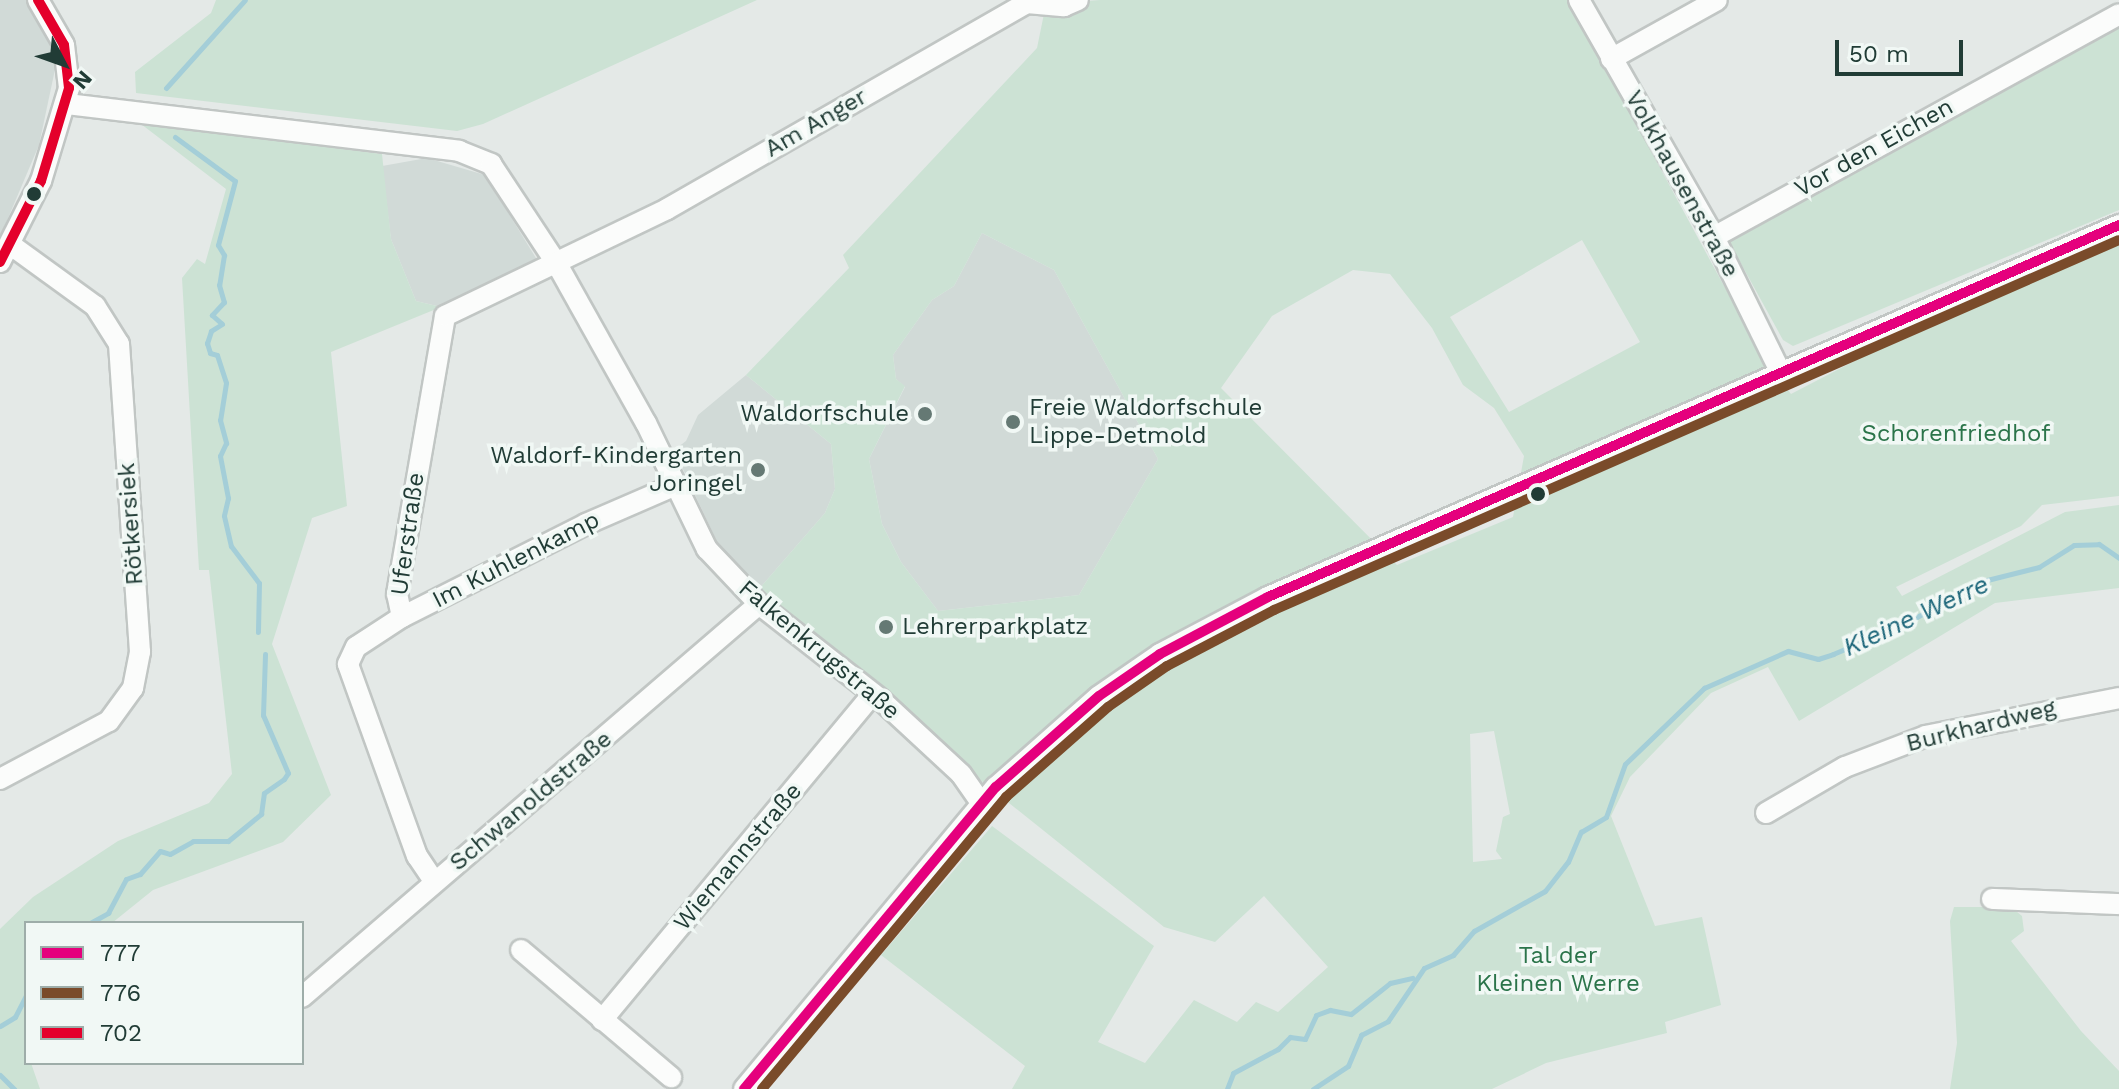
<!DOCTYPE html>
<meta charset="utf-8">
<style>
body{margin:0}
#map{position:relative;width:2119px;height:1089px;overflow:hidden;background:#e4e9e7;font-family:"Work Sans",sans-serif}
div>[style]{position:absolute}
.built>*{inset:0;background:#d1dad7}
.green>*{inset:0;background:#cce2d4}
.stream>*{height:5px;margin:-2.5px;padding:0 2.5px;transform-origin:2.5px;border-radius:2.5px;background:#a4ced8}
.roads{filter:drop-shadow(2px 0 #c1c6c4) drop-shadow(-2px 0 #c1c6c4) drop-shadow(0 2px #c1c6c4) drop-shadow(0 -2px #c1c6c4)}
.minor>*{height:20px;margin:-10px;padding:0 10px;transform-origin:10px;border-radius:10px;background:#fbfcfb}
.bus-1>*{height:10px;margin:-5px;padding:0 5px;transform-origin:5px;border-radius:5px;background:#e5007d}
.bus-2>*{height:10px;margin:-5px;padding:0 5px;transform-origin:5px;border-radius:5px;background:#7a4b2a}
.bus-3>*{height:10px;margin:-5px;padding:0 5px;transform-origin:5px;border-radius:5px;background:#e4002b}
.dots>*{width:22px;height:22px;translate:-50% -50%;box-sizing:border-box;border:4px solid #f1f8f5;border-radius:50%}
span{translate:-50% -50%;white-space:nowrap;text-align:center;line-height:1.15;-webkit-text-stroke:7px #f1f8f5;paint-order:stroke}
.street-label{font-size:24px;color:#213c36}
.poi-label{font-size:24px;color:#213c36}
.left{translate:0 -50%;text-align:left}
.right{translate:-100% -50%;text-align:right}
.park-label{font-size:24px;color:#2b744a}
.water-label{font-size:26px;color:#1b6579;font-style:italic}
.legend{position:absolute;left:24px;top:921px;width:280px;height:144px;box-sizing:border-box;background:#f1f8f5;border:2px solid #9eada9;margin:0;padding:10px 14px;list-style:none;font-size:24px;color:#213c36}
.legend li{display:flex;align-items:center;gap:16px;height:40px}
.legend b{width:40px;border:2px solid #9eada9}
.north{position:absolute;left:24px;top:24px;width:80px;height:80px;-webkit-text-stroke:6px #f1f8f5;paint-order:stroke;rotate:131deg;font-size:22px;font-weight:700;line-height:32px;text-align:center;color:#213c36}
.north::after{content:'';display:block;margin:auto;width:28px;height:36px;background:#213c36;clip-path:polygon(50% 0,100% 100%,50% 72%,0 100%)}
.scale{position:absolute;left:1835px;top:40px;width:128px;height:36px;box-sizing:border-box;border:4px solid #213c36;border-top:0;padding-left:10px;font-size:24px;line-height:28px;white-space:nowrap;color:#213c36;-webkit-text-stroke:6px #f1f8f5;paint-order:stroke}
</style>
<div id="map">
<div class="built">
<div style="clip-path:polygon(0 0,28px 0,57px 60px,39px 145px,0 237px)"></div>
<div style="clip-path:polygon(427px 158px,485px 175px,539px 263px,441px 307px,416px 301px,391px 239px,382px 166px)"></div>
<div style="clip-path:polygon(982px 233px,1054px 270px,1158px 459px,1079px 595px,938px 611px,901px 562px,882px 524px,869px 459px,905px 387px,896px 379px,893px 355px,932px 300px,954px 286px)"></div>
<div style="clip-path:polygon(746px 375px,831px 444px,835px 489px,825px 513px,759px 589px,719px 546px,674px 450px,686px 441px,698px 415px)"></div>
</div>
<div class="green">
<div style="clip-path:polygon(216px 0,757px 0,483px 124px,457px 131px,136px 93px,135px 72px,211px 13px)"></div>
<div style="clip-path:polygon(evenodd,1100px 0,1569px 0,1762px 356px,1791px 394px,1941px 316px,2119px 241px,2119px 496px,2042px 505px,2021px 526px,1896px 587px,1902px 596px,2065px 512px,2119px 505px,2119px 588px,1995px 603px,1799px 721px,1768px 667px,1711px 693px,1630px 777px,1611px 816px,1655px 926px,1702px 917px,1721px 1005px,1665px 1022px,1667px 1033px,1546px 1063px,1492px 1089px,1012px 1089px,1025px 1066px,881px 955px,992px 826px,1154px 946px,1098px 1042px,1145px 1063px,1194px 1000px,1237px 1022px,1256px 1002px,1278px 1012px,1328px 967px,1264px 896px,1215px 942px,1164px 927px,984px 783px,759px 589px,825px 513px,835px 489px,831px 444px,746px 375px,849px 268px,843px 255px,1037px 48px,1046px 4px,1100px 0,982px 233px,1054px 270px,1158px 459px,1079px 595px,938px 611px,901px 562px,882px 524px,869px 459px,905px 386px,896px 379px,893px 355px,932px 300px,954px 286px,982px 233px,1100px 0,1582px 240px,1640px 342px,1509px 412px,1450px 317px,1582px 240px,1100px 0,1353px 270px,1390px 274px,1432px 328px,1463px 385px,1494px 408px,1524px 456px,1513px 517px,1397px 565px,1221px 388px,1272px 316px,1353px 270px,1100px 0,1494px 731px,1510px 814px,1503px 817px,1496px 851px,1502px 859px,1473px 862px,1470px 734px,1494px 731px)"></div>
<div style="clip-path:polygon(2119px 22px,2119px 210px,1793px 346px,1783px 340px,1728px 240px)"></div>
<div style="clip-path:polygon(141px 124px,382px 154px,391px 239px,416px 301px,441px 307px,331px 352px,347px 506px,312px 518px,272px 644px,331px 795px,283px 842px,153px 890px,112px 923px,26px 923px,26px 1063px,31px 1063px,40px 1089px,0 1089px,0 929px,33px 897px,118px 841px,209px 803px,232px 774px,209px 570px,199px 570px,182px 278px,197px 259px,205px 264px,226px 189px)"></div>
<div style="clip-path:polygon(1954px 907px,2011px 907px,2022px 916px,2024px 931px,2011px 941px,2081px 1031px,2119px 1071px,2119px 1089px,1950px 1089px,1957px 1043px,1950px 921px)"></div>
</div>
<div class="stream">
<div style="left:166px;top:88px;width:118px;rotate:-48.1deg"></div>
<div style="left:175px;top:137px;width:74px;rotate:36.3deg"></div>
<div style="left:235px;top:181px;width:66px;rotate:104.9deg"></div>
<div style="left:218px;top:245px;width:12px;rotate:59deg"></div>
<div style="left:224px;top:255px;width:30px;rotate:99deg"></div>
<div style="left:219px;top:285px;width:18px;rotate:74deg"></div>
<div style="left:224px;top:302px;width:18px;rotate:133deg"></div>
<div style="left:212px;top:315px;width:13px;rotate:42deg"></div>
<div style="left:222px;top:324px;width:13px;rotate:148deg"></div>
<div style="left:211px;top:331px;width:13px;rotate:108deg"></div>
<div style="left:207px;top:343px;width:10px;rotate:73deg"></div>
<div style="left:210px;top:353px;width:7px;rotate:16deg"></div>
<div style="left:217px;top:355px;width:29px;rotate:72deg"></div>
<div style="left:226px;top:383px;width:37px;rotate:99deg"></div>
<div style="left:220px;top:420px;width:24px;rotate:75deg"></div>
<div style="left:226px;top:443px;width:14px;rotate:115deg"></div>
<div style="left:220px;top:456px;width:43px;rotate:79.2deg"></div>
<div style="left:228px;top:498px;width:18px;rotate:103deg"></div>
<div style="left:224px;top:516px;width:31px;rotate:77deg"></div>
<div style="left:231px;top:546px;width:46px;rotate:52.9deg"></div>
<div style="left:259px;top:583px;width:49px;rotate:91.2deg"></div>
<div style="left:90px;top:923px;width:21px;rotate:-29deg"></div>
<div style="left:108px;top:913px;width:38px;rotate:-62deg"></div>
<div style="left:126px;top:879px;width:15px;rotate:-20deg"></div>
<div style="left:140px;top:874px;width:30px;rotate:-49deg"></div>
<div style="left:160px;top:851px;width:10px;rotate:17deg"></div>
<div style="left:170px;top:854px;width:26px;rotate:-29deg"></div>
<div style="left:193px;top:841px;width:35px"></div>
<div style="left:228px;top:841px;width:43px;rotate:-39.3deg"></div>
<div style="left:261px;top:814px;width:21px;rotate:-82deg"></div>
<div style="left:264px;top:793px;width:24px;rotate:-35deg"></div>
<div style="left:284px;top:779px;width:7px;rotate:-56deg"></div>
<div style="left:288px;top:773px;width:63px;rotate:-113.3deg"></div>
<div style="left:263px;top:715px;width:61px;rotate:-88.1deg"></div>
<div style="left:0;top:1026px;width:17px;rotate:-31deg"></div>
<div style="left:15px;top:1017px;width:25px;rotate:-63deg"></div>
<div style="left:0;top:1075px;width:20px;rotate:45deg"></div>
<div style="left:1227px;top:1089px;width:17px;rotate:-69deg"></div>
<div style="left:1233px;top:1073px;width:51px;rotate:-28.1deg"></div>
<div style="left:1278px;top:1049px;width:17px;rotate:-45deg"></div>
<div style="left:1290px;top:1037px;width:15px;rotate:8deg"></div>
<div style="left:1305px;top:1039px;width:26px;rotate:-65deg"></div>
<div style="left:1316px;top:1015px;width:15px;rotate:-20deg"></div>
<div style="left:1330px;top:1010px;width:21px;rotate:11deg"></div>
<div style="left:1351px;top:1014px;width:50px;rotate:-38.5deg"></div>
<div style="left:1390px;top:983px;width:23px;rotate:-13deg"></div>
<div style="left:1313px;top:1089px;width:42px;rotate:-33.3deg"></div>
<div style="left:1348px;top:1066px;width:34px;rotate:-67deg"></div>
<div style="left:1361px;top:1035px;width:30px;rotate:-27deg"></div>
<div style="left:1388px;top:1021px;width:64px;rotate:-55.8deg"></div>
<div style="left:1424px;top:968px;width:32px;rotate:-24deg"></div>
<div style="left:1453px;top:955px;width:32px;rotate:-49deg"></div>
<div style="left:1474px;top:931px;width:81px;rotate:-29.4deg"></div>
<div style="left:1545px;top:891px;width:37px;rotate:-52deg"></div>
<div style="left:1568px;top:862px;width:33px;rotate:-67deg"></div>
<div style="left:1581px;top:832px;width:29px;rotate:-31deg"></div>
<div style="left:1606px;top:817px;width:56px;rotate:-70.3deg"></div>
<div style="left:1625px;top:764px;width:110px;rotate:-43.9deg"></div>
<div style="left:1704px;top:688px;width:92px;rotate:-23.8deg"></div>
<div style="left:1788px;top:651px;width:31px;rotate:15deg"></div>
<div style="left:1818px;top:659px;width:16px;rotate:-18deg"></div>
<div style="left:1833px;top:654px;width:77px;rotate:-22.9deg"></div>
<div style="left:1904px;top:624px;width:90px;rotate:-28.6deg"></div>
<div style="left:1983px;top:581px;width:58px;rotate:-14deg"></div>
<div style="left:2039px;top:567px;width:41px;rotate:-32.2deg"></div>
<div style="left:2074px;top:545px;width:25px;rotate:-2deg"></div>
<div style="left:2099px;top:544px;width:24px;rotate:35deg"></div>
</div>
<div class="roads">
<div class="minor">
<div style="left:1579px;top:0;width:273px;rotate:60.3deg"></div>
<div style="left:1714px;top:237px;width:149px;rotate:63.8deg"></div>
<div style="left:1611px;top:59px;width:121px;rotate:-29.1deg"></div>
<div style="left:67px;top:104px;width:395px;rotate:6.8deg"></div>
<div style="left:459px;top:151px;width:35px;rotate:22deg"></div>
<div style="left:491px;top:164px;width:120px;rotate:56.6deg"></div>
<div style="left:557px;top:264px;width:182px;rotate:60.8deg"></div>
<div style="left:646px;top:423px;width:140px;rotate:64.2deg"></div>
<div style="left:707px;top:549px;width:76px;rotate:46.6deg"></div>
<div style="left:759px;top:604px;width:154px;rotate:38.1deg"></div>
<div style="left:880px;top:699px;width:110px;rotate:42.8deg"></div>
<div style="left:961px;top:774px;width:35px;rotate:55deg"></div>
<div style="left:1714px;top:237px;width:462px;rotate:-28.8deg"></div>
<div style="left:0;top:262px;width:91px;rotate:-63.2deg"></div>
<div style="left:41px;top:181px;width:97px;rotate:-73.2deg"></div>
<div style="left:69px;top:88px;width:43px;rotate:-96.6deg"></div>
<div style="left:64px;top:45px;width:52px;rotate:-120deg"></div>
<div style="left:402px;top:617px;width:206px;rotate:-26.8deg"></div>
<div style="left:586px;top:524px;width:96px;rotate:-23.4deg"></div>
<div style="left:0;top:779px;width:123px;rotate:-28deg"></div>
<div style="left:109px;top:721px;width:41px;rotate:-54deg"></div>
<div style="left:133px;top:688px;width:37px;rotate:-79deg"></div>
<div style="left:140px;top:652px;width:309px;rotate:-93.9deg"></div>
<div style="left:119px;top:344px;width:45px;rotate:-122.3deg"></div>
<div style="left:95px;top:306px;width:104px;rotate:-144deg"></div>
<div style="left:1766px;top:813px;width:91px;rotate:-30.2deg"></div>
<div style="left:1845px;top:767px;width:87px;rotate:-20.9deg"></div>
<div style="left:1926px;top:736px;width:197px;rotate:-11.1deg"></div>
<div style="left:434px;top:881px;width:30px;rotate:-124deg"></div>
<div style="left:417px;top:856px;width:204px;rotate:-109.8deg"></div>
<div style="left:348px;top:664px;width:19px;rotate:-65deg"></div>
<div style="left:356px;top:647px;width:55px;rotate:-33.1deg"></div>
<div style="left:402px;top:617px;width:24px;rotate:-102deg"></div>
<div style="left:397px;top:594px;width:282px;rotate:-80.2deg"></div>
<div style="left:445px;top:316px;width:246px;rotate:-25.7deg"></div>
<div style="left:667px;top:209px;width:415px;rotate:-29.8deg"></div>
<div style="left:1027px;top:3px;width:37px;rotate:5deg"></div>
<div style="left:1064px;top:6px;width:15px;rotate:-23deg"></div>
<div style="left:1992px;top:899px;width:127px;rotate:2.3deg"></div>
<div style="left:521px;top:950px;width:197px;rotate:40.3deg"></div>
<div style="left:302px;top:997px;width:603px;rotate:-40.69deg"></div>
<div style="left:602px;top:1020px;width:424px;rotate:-50.3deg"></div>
<div style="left:744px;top:1089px;width:393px;rotate:-50.2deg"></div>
<div style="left:996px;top:787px;width:137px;rotate:-41.5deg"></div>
<div style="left:1099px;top:696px;width:74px;rotate:-34.5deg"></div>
<div style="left:1160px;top:654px;width:122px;rotate:-27.8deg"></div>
<div style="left:1268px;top:597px;width:929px;rotate:-23.61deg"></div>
</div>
</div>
<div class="bus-1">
<div style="left:744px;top:1089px;width:393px;rotate:-50.2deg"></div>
<div style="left:996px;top:787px;width:137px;rotate:-41.5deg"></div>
<div style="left:1099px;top:696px;width:74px;rotate:-34.5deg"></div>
<div style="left:1160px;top:654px;width:122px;rotate:-27.8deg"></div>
<div style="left:1268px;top:597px;width:929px;rotate:-23.61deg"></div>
</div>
<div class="bus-2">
<div style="left:762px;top:1089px;width:381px;rotate:-50.1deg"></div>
<div style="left:1006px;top:797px;width:136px;rotate:-41.4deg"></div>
<div style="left:1108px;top:707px;width:72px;rotate:-34.8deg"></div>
<div style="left:1167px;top:666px;width:121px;rotate:-27.6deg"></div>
<div style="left:1274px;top:610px;width:922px;rotate:-23.65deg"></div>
</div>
<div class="bus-3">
<div style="left:0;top:262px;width:91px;rotate:-63.2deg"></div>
<div style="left:41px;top:181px;width:97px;rotate:-73.2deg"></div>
<div style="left:69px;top:88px;width:43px;rotate:-96.6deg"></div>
<div style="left:64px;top:45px;width:52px;rotate:-120deg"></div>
</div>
<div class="dots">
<div style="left:34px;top:194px;background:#213c36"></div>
<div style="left:925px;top:414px;background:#657974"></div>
<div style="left:1013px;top:422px;background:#657974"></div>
<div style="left:758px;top:470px;background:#657974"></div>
<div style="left:1538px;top:494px;background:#213c36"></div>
<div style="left:886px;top:627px;background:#657974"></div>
</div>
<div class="street-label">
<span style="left:816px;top:123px;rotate:-30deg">Am Anger</span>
<span style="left:1874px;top:148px;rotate:-29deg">Vor den Eichen</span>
<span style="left:1682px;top:184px;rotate:61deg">Volkhausenstraße</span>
<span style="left:131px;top:524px;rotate:-94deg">Rötkersiek</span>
<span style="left:408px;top:534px;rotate:-82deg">Uferstraße</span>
<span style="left:516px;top:560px;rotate:-27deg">Im Kuhlenkamp</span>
<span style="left:819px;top:650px;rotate:40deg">Falkenkrugstraße</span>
<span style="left:1981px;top:726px;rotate:-14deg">Burkhardweg</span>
<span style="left:531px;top:801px;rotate:-40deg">Schwanoldstraße</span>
<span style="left:738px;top:857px;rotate:-50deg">Wiemannstraße</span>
</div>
<div class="poi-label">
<span class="left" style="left:1029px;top:422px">Freie Waldorfschule<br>Lippe-Detmold</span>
<span class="right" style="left:909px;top:414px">Waldorfschule</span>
<span class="right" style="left:742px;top:470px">Waldorf-Kindergarten<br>Joringel</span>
<span class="left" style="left:902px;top:627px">Lehrerparkplatz</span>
</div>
<div class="park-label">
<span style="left:1956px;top:434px">Schorenfriedhof</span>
<span style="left:1558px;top:970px">Tal der<br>Kleinen Werre</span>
</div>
<div class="water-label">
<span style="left:1916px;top:616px;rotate:-25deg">Kleine Werre</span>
</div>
<ul class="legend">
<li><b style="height:10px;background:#e5007d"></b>777</li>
<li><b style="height:10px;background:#7a4b2a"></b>776</li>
<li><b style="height:10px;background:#e4002b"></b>702</li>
</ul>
<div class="north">N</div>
<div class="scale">50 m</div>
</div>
